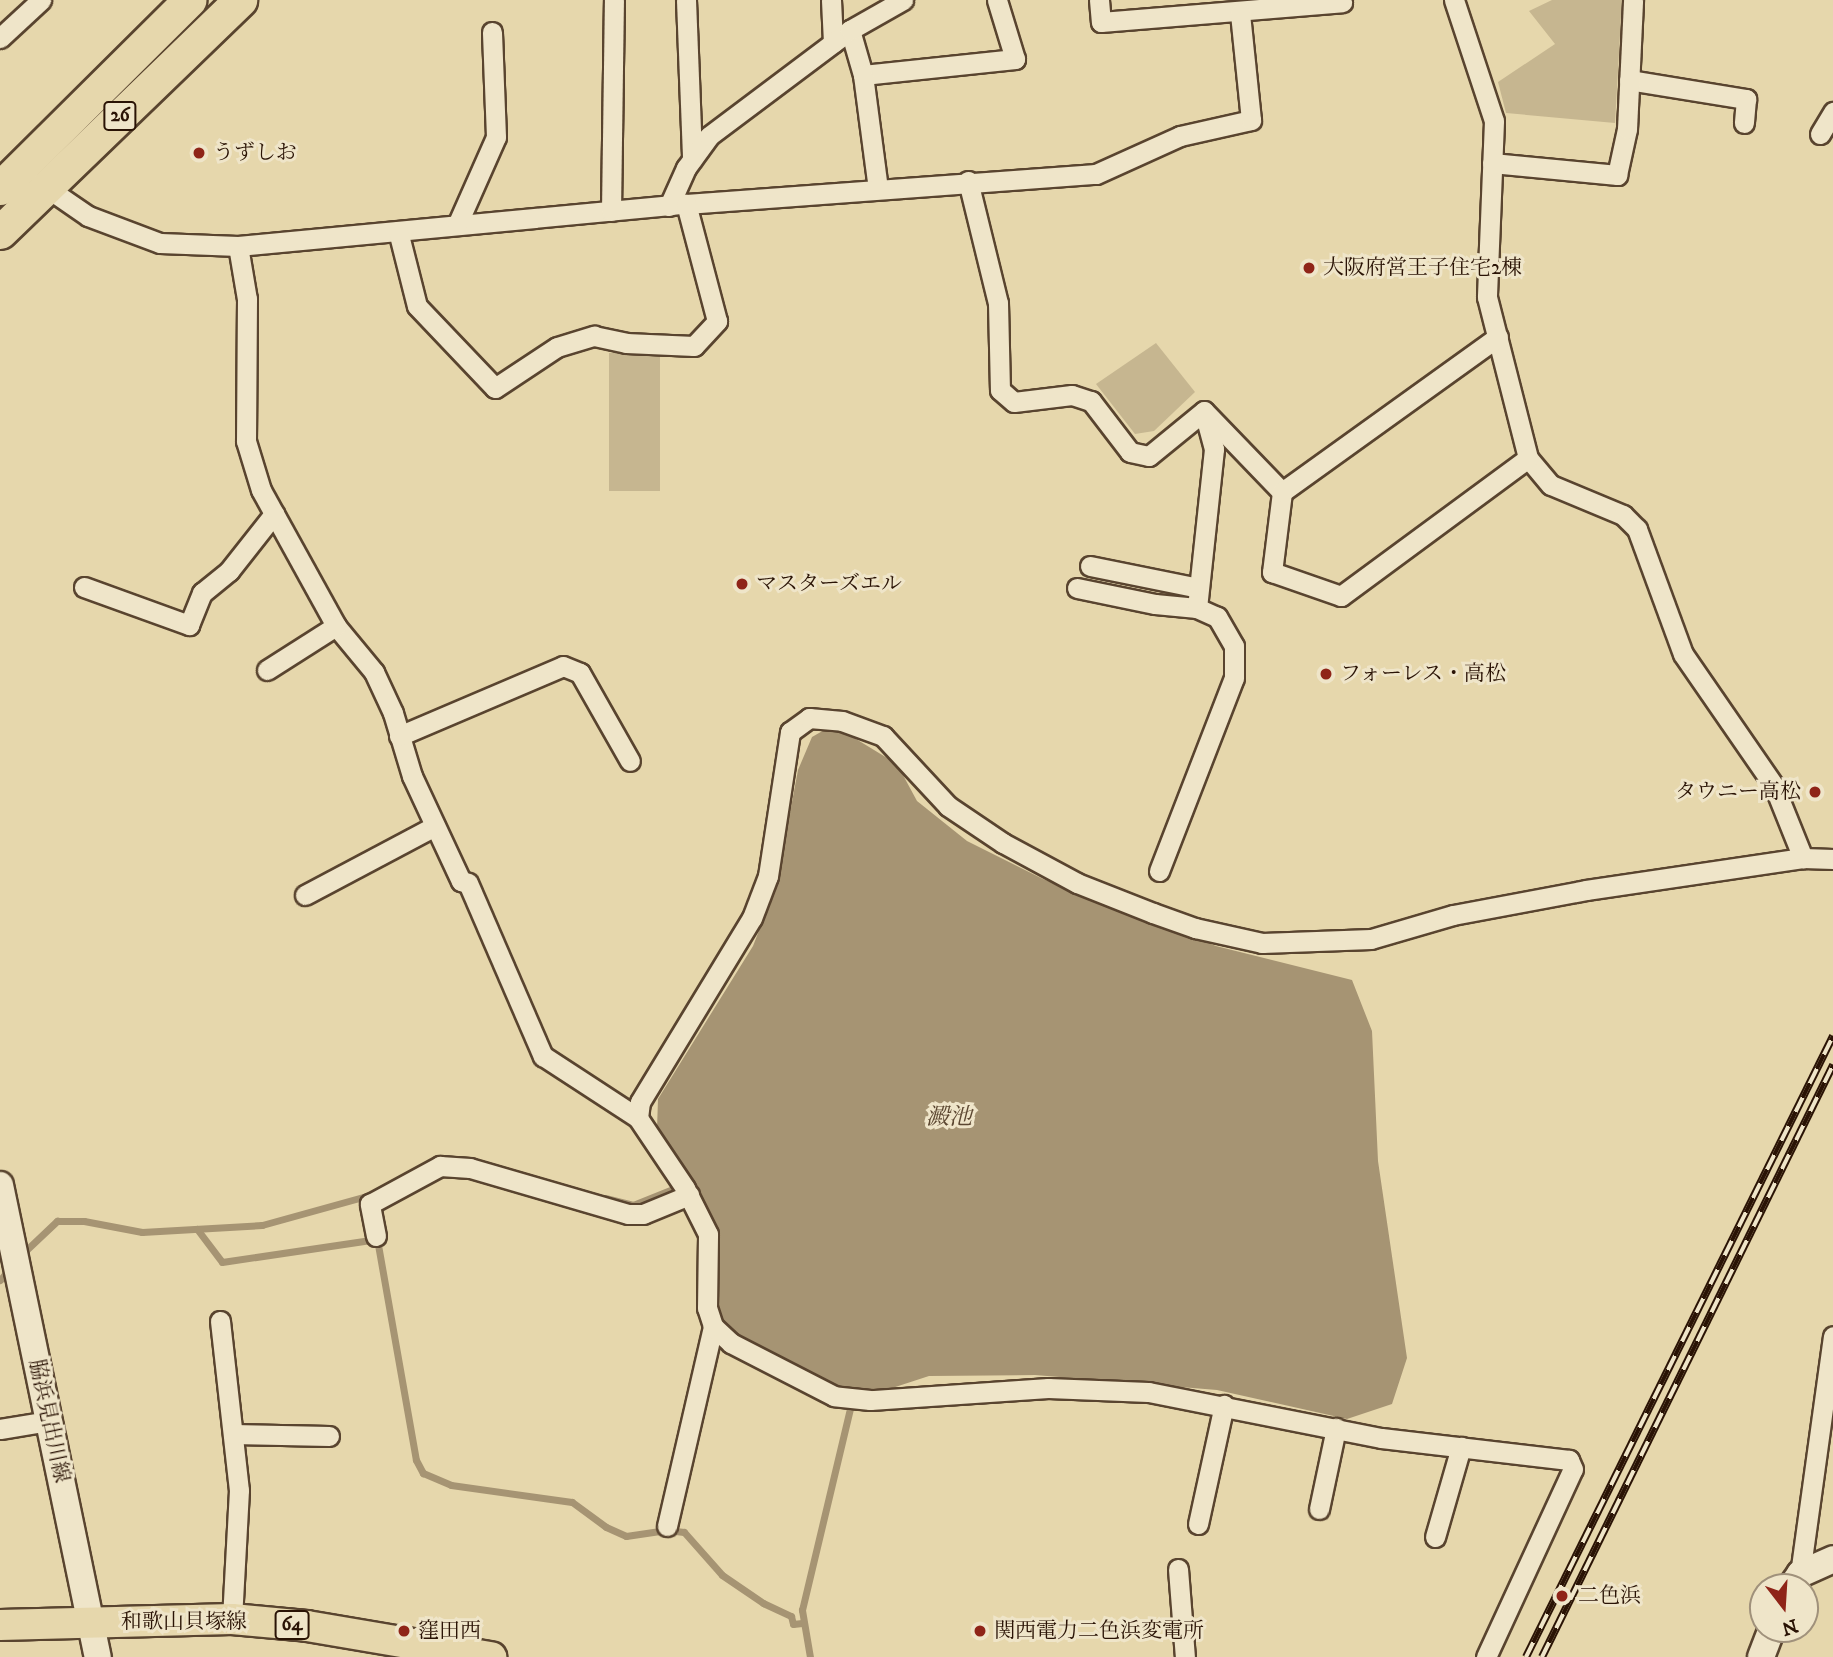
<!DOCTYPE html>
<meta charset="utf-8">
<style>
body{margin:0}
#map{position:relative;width:1833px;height:1657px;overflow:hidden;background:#e6d7ac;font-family:"IM FELL DW Pica","Noto Serif JP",serif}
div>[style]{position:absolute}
.green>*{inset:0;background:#c6b690;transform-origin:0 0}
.water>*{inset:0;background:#a69473}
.stream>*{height:7px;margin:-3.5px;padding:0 3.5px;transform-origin:3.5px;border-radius:3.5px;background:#a69473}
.roads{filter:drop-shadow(2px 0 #59442f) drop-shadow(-2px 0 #59442f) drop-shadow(0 2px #59442f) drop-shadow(0 -2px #59442f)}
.street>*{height:19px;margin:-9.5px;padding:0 9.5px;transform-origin:9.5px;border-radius:9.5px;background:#efe5c9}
.secondary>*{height:26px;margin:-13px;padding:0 13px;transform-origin:13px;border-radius:13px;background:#efe5c9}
.primary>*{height:30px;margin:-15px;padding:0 15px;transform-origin:15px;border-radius:15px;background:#e6d7ac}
.highway>*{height:33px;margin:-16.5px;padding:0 16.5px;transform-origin:16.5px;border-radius:16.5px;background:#e6d7ac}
.rail>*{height:8px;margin-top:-4px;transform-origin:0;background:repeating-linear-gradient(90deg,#efe5c9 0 16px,#2a1305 0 32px);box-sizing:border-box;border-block:2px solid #2a1305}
.dots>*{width:19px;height:19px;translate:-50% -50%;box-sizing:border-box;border:4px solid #efe5c9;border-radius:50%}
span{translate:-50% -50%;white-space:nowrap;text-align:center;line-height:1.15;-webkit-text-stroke:6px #efe5c9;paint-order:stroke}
.shield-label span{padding:2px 5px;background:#efe5c9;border:2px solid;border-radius:5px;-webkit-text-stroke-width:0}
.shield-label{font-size:19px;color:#2a1305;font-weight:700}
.poi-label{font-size:21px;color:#2a1305}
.left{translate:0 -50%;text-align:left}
.right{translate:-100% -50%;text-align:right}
.street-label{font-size:21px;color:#2a1305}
.water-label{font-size:23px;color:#5c4731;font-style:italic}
.north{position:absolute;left:1749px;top:1573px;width:70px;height:70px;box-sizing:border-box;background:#efe5c9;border:2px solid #a0917b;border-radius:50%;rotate:163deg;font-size:19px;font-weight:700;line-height:28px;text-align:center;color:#2a1305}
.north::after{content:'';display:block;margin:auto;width:24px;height:32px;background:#8f2418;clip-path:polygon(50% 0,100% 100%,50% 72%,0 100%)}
</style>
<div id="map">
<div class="green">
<div style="clip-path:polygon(1552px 0,1622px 0,1615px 123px,1506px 113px,1498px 82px,1555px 44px,1529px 11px)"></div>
<div style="clip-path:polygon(1156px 343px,1195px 392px,1154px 431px,1135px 434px,1096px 384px)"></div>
<div style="left:609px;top:353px;width:51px;height:138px"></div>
</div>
<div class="water">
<div style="clip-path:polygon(833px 725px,897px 764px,917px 801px,967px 841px,1043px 879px,1216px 946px,1352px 980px,1372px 1031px,1378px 1161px,1407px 1358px,1392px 1404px,1347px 1419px,1217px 1390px,1035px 1375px,929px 1376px,883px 1391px,836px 1390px,735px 1333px,717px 1315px,720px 1260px,712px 1228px,657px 1129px,658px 1099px,753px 946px,776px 887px,798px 770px,812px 737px)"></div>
</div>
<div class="stream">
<div style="left:605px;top:1198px;width:29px;rotate:14deg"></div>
<div style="left:633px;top:1205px;width:51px;rotate:-22deg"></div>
<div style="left:197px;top:1229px;width:41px;rotate:52.9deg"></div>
<div style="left:222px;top:1262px;width:157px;rotate:-8.4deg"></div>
<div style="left:377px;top:1239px;width:224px;rotate:80deg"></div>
<div style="left:416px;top:1460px;width:15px;rotate:62deg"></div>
<div style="left:423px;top:1473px;width:30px;rotate:23deg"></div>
<div style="left:451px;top:1485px;width:122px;rotate:8deg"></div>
<div style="left:572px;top:1502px;width:42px;rotate:36.3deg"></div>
<div style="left:606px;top:1527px;width:22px;rotate:24deg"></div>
<div style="left:626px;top:1536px;width:41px;rotate:-8.3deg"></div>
<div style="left:667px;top:1530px;width:17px;rotate:7deg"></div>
<div style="left:684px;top:1532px;width:57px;rotate:48.5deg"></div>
<div style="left:722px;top:1575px;width:50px;rotate:34.3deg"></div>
<div style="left:763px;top:1603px;width:31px;rotate:25deg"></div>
<div style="left:791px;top:1616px;width:8px;rotate:76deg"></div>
<div style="left:793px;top:1624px;width:9px;rotate:-6deg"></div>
<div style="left:21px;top:1255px;width:50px;rotate:-43.4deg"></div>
<div style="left:57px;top:1221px;width:27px"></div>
<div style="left:84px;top:1221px;width:59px;rotate:10.7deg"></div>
<div style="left:142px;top:1232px;width:120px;rotate:-3.3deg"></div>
<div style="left:262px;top:1225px;width:116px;rotate:-15.5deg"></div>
<div style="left:0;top:1280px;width:17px;rotate:-50deg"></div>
<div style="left:810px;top:1657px;width:48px;rotate:-99.7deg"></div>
<div style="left:802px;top:1610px;width:216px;rotate:-76.6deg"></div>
</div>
<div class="roads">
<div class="street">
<div style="left:686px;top:0;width:159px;rotate:87.8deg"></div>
<div style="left:831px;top:0;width:43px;rotate:87.3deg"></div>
<div style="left:1099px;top:0;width:22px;rotate:85deg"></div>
<div style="left:1101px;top:22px;width:242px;rotate:-4.7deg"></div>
<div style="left:1454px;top:0;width:127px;rotate:71.7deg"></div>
<div style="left:1494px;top:121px;width:176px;rotate:92.3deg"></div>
<div style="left:1487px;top:297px;width:166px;rotate:75.7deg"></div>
<div style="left:1528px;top:458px;width:35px;rotate:50deg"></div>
<div style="left:1551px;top:485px;width:78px;rotate:22.6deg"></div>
<div style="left:1623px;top:515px;width:20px;rotate:45deg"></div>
<div style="left:1637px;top:529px;width:133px;rotate:69.8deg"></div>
<div style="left:1683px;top:654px;width:160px;rotate:55.4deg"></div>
<div style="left:1774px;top:786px;width:78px;rotate:68.1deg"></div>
<div style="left:850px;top:30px;width:47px;rotate:73.9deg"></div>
<div style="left:863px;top:75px;width:153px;rotate:-6deg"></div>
<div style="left:1015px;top:59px;width:62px;rotate:-107deg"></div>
<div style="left:0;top:38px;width:56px;rotate:-42.8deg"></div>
<div style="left:863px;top:75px;width:115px;rotate:82.5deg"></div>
<div style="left:1629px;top:80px;width:119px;rotate:9.2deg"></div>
<div style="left:1746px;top:99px;width:24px;rotate:95deg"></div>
<div style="left:1820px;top:134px;width:26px;rotate:-59deg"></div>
<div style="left:1492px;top:163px;width:126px;rotate:5.5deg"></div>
<div style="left:1617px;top:175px;width:47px;rotate:-77.7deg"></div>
<div style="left:1627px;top:129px;width:129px;rotate:-87.3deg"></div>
<div style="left:968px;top:181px;width:126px;rotate:76.2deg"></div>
<div style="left:998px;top:303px;width:87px;rotate:88.7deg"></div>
<div style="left:1000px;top:390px;width:18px;rotate:41deg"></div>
<div style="left:1014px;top:402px;width:58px;rotate:-6.9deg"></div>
<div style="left:1072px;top:395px;width:20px;rotate:18deg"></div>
<div style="left:1091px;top:401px;width:64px;rotate:52.6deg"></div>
<div style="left:1130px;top:452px;width:19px;rotate:12deg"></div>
<div style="left:1149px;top:456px;width:71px;rotate:-39.3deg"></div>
<div style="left:1204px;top:411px;width:112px;rotate:46.1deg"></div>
<div style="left:1282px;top:492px;width:81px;rotate:97.1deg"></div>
<div style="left:1272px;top:572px;width:73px;rotate:19.2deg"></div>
<div style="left:1341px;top:596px;width:232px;rotate:-36.4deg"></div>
<div style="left:40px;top:183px;width:58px;rotate:34.5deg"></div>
<div style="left:88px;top:216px;width:77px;rotate:20.6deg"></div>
<div style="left:160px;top:243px;width:78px;rotate:2.2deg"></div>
<div style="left:238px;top:246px;width:450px;rotate:-5.4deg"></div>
<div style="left:686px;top:204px;width:411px;rotate:-4.2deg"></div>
<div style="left:1096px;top:174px;width:92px;rotate:-24.3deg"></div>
<div style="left:1180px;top:136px;width:73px;rotate:-12.7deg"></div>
<div style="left:1251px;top:120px;width:108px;rotate:-95.9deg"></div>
<div style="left:669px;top:206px;width:42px;rotate:-65.9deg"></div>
<div style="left:686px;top:168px;width:39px;rotate:-54deg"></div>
<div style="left:709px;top:136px;width:176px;rotate:-36.9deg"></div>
<div style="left:850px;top:30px;width:61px;rotate:-29.5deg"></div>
<div style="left:611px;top:211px;width:211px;rotate:-89.2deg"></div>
<div style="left:457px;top:225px;width:96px;rotate:-66.1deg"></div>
<div style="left:496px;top:137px;width:105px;rotate:-92.2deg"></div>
<div style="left:398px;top:231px;width:77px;rotate:75.8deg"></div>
<div style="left:417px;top:306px;width:113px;rotate:46.4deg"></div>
<div style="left:495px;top:388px;width:74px;rotate:-33.5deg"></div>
<div style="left:557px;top:347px;width:39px;rotate:-17deg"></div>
<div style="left:594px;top:336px;width:33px;rotate:12deg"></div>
<div style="left:626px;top:343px;width:68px;rotate:2.5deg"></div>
<div style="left:694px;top:346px;width:34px;rotate:-47deg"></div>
<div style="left:717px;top:321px;width:121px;rotate:-104.8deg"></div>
<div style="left:238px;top:246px;width:54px;rotate:80.4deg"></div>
<div style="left:247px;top:299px;width:142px;rotate:90.4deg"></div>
<div style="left:246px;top:441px;width:51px;rotate:73deg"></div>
<div style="left:261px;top:490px;width:155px;rotate:61.1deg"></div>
<div style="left:336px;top:626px;width:60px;rotate:50.4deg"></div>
<div style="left:374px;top:672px;width:45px;rotate:65.1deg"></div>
<div style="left:393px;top:713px;width:66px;rotate:73.2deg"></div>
<div style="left:412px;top:776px;width:116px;rotate:65deg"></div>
<div style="left:461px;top:881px;width:7px;rotate:16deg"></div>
<div style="left:468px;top:883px;width:189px;rotate:66.6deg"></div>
<div style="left:543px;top:1056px;width:113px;rotate:33.1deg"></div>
<div style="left:1282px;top:492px;width:266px;rotate:-35.7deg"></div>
<div style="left:1090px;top:566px;width:111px;rotate:11.4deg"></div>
<div style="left:84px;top:587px;width:112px;rotate:19.9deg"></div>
<div style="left:189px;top:625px;width:35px;rotate:-68deg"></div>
<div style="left:202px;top:593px;width:35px;rotate:-39deg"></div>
<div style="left:229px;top:571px;width:73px;rotate:-51.7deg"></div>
<div style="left:1077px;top:588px;width:80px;rotate:11.6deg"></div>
<div style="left:1155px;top:604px;width:42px;rotate:5.4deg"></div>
<div style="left:267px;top:670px;width:82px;rotate:-32.5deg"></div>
<div style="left:399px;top:736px;width:178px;rotate:-23.1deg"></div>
<div style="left:563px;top:666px;width:18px;rotate:22deg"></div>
<div style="left:580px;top:673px;width:101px;rotate:60.4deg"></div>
<div style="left:1159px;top:871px;width:207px;rotate:-68.8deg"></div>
<div style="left:1234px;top:678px;width:32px;rotate:-90deg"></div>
<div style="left:1234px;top:646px;width:34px;rotate:-120deg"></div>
<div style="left:1217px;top:617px;width:22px;rotate:-156deg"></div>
<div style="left:1197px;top:608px;width:160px;rotate:-83.9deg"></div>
<div style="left:1214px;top:449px;width:38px;rotate:-105deg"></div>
<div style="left:305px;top:895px;width:147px;rotate:-28deg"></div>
<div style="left:376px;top:1236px;width:33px;rotate:-101deg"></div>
<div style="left:370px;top:1204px;width:80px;rotate:-28.5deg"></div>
<div style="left:440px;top:1166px;width:30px;rotate:4deg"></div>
<div style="left:470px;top:1168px;width:165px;rotate:16.2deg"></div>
<div style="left:628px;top:1214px;width:15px"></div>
<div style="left:643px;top:1214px;width:50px;rotate:-22.4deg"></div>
<div style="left:220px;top:1321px;width:170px;rotate:83.6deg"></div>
<div style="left:239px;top:1490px;width:129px;rotate:93.1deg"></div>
<div style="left:0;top:1429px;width:50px;rotate:-9.3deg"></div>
<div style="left:233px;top:1434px;width:96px;rotate:1.2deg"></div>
<div style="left:1319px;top:1509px;width:83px;rotate:-78.1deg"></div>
<div style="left:1198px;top:1524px;width:122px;rotate:-77.7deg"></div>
<div style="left:667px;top:1526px;width:205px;rotate:-77deg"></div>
<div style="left:1435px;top:1537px;width:94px;rotate:-73.9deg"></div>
<div style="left:1178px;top:1569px;width:88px;rotate:85.5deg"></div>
<div style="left:1800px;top:1574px;width:240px;rotate:-82.1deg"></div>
<div style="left:1486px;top:1657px;width:207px;rotate:-65.2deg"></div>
<div style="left:1573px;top:1469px;width:10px;rotate:-114deg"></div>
<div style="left:1569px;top:1460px;width:189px;rotate:-173.3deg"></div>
<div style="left:1381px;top:1438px;width:237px;rotate:-168.8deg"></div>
<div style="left:1148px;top:1392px;width:100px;rotate:-177.7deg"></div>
<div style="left:1048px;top:1388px;width:178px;rotate:176.1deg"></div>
<div style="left:870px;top:1400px;width:36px;rotate:-174deg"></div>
<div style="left:834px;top:1396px;width:116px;rotate:-152.8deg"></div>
<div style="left:731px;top:1343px;width:25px;rotate:-137deg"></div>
<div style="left:713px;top:1326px;width:19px;rotate:-108deg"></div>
<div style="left:707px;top:1308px;width:74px;rotate:-89.2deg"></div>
<div style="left:708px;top:1234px;width:51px;rotate:-116.6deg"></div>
<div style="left:685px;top:1188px;width:84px;rotate:-123.9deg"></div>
<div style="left:638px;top:1118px;width:16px;rotate:-83deg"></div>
<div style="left:640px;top:1102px;width:215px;rotate:-58.7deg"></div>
<div style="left:752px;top:918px;width:45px;rotate:-69.1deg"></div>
<div style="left:768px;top:876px;width:146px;rotate:-81.3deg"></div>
<div style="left:790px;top:732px;width:24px;rotate:-36deg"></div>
<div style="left:809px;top:718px;width:33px;rotate:5deg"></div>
<div style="left:842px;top:721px;width:44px;rotate:20.1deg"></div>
<div style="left:883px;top:736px;width:96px;rotate:47.1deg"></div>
<div style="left:948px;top:806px;width:66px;rotate:33.9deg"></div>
<div style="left:1003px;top:843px;width:84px;rotate:28.4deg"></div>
<div style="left:1077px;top:883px;width:82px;rotate:21.5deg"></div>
<div style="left:1153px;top:913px;width:45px;rotate:19.7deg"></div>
<div style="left:1195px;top:928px;width:69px;rotate:12.6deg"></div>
<div style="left:1262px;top:943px;width:109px;rotate:-2.1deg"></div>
<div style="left:1371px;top:939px;width:85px;rotate:-16.3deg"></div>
<div style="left:1453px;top:915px;width:135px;rotate:-10.6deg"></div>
<div style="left:1586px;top:890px;width:219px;rotate:-8.4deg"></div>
<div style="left:1803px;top:858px;width:30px;rotate:2deg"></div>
</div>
<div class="secondary">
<div style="left:0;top:1185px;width:482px;rotate:78.3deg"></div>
<div style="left:1791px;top:1587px;width:16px;rotate:-55deg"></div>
<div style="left:1800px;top:1574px;width:36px;rotate:-24deg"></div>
<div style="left:1761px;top:1657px;width:30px;rotate:-69deg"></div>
</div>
<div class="primary">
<div style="left:0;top:1625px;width:232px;rotate:-1.5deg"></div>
<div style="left:232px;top:1619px;width:75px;rotate:5.3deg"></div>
<div style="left:307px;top:1626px;width:187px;rotate:9.6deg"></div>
</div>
<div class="highway">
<div style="left:0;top:188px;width:267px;rotate:-44.8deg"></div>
<div style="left:0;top:232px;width:334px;rotate:-44deg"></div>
</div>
</div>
<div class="rail">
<div style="left:1526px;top:1657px;width:693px;rotate:-63.69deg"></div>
<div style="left:1542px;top:1657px;width:660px;rotate:-63.82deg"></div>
</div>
<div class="dots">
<div style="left:199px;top:153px;background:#8f2418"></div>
<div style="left:1309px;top:268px;background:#8f2418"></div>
<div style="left:742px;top:584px;background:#8f2418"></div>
<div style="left:1326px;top:674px;background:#8f2418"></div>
<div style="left:1815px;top:792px;background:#8f2418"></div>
<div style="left:1562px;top:1596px;background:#8f2418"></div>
<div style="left:404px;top:1631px;background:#8f2418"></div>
<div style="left:980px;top:1631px;background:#8f2418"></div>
</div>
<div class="shield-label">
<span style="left:120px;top:116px">26</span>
<span style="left:292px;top:1625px">64</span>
</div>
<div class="poi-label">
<span class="left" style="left:213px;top:153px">うずしお</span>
<span class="left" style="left:1323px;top:268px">大阪府営王子住宅2棟</span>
<span class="left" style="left:756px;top:584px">マスターズエル</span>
<span class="left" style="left:1340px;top:674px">フォーレス・高松</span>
<span class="right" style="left:1801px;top:792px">タウニー高松</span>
<span class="left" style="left:1578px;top:1596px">二色浜</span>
<span class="left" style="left:418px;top:1631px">窪田西</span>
<span class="left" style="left:994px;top:1631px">関西電力二色浜変電所</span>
</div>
<div class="street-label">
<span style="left:49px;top:1421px;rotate:78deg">脇浜見出川線</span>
<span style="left:184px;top:1622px">和歌山貝塚線</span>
</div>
<div class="water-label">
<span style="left:949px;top:1118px">澱池</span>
</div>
<div class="north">N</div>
</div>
